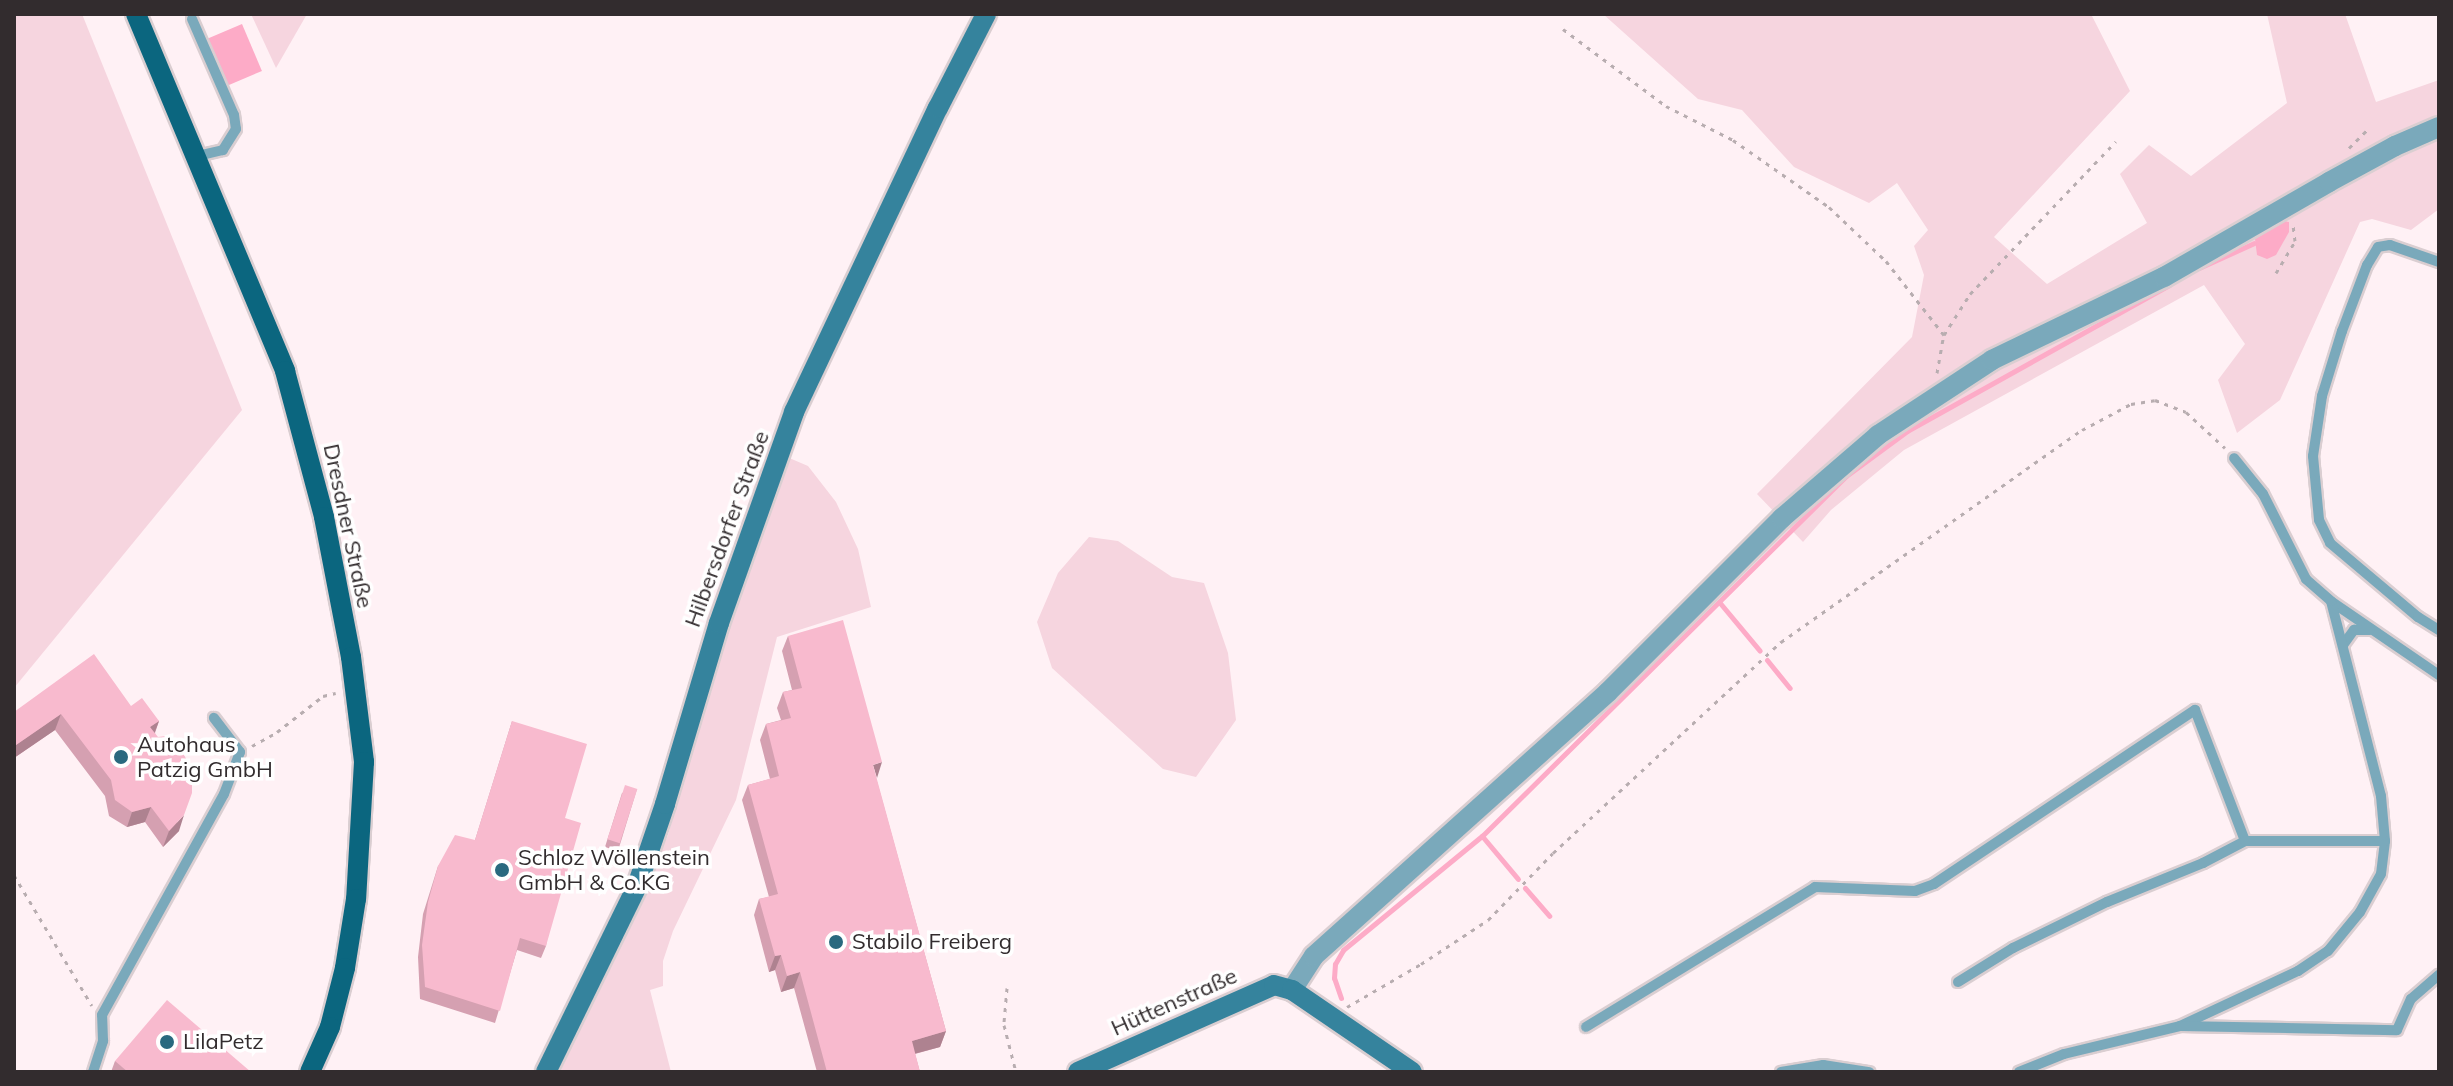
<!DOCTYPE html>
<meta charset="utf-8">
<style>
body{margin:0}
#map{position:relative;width:2453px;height:1086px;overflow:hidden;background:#fff1f5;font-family:Mulish,sans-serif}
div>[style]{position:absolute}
.green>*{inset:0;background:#f6d5df}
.water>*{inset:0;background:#fdabc7;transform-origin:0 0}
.stream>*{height:5px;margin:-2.5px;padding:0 2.5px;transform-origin:2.5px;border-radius:2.5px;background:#fdabc7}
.path>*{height:3px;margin-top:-1.5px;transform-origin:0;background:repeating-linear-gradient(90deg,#b8adb0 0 4px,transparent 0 10px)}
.roads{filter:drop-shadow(2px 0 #daced1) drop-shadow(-2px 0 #daced1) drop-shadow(0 2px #daced1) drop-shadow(0 -2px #daced1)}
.service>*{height:10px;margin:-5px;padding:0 5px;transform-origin:5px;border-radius:5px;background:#7aa9bb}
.minor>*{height:20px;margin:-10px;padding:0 10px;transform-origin:10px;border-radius:10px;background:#7aa9bb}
.secondary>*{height:20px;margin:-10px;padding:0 10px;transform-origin:10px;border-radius:10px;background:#35839d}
.primary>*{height:20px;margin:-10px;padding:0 10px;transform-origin:10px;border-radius:10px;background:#0b667f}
.wall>*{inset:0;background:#d5a0b1}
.shaded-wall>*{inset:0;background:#ae8290}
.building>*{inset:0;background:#f8bace;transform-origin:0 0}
.dots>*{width:22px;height:22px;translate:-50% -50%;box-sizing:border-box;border:4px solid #fff;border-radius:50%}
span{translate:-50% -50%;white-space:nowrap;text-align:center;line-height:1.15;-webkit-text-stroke:7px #fff;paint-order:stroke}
.street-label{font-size:22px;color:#322c2e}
.poi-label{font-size:22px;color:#322c2e}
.left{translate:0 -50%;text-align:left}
.frame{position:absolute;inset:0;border:16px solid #322c2e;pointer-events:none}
</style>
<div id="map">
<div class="green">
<div style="clip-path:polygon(14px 14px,82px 14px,242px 410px,14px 688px)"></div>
<div style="clip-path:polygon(251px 14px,307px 14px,276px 68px)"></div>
<div style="clip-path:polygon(1603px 14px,2091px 14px,2130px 91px,1994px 237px,2047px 284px,2147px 223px,2120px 174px,2149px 145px,2191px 176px,2287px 103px,2267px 14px,2345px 14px,2376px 102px,2439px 80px,2439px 209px,2411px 230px,2372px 219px,2360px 222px,2280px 400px,2237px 433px,2218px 380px,2245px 344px,2204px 285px,1904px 450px,1831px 510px,1803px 542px,1757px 494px,1912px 337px,1924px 275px,1914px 246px,1928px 230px,1897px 183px,1869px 203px,1794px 167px,1742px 110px,1698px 99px)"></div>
<div style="clip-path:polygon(787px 457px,808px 466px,836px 502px,858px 549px,871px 607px,777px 637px,736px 800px,673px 931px,663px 961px,663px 986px,650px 990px,671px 1072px,560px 1072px,668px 835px,723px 640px)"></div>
<div style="clip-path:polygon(1089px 537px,1118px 541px,1172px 577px,1204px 583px,1228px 653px,1236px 720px,1196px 777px,1163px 769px,1052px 668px,1037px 622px,1058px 573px)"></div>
</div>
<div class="water">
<div style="left:242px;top:24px;width:51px;height:39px;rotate:67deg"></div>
<div style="clip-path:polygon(2284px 221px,2289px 222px,2289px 232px,2276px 255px,2267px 259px,2257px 255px,2255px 239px)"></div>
</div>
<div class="stream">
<div style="left:2199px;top:268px;width:60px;rotate:-24.4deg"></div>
<div style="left:1720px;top:603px;width:62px;rotate:50.2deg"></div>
<div style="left:1767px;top:660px;width:36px;rotate:51deg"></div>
<div style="left:1482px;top:836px;width:56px;rotate:50.1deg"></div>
<div style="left:1525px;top:888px;width:37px;rotate:49deg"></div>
<div style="left:1341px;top:998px;width:21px;rotate:-109deg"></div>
<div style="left:1334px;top:978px;width:14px;rotate:-86deg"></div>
<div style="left:1335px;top:964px;width:16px;rotate:-60deg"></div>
<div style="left:1343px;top:950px;width:180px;rotate:-39.4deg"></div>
<div style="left:1482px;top:836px;width:512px;rotate:-44.68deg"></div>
<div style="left:1846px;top:476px;width:76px;rotate:-36.4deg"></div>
<div style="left:1907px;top:431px;width:300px;rotate:-29.1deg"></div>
</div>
<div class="path">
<div style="left:1563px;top:29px;width:129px;rotate:36.8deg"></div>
<div style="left:1666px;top:106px;width:75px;rotate:26.9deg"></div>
<div style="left:1733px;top:140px;width:117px;rotate:34.9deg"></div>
<div style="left:1829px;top:207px;width:79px;rotate:43.5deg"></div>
<div style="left:1886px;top:261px;width:94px;rotate:51.9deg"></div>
<div style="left:2349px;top:148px;width:25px;rotate:-45deg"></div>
<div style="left:2276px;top:273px;width:37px;rotate:-59deg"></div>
<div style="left:2295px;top:241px;width:16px;rotate:-97deg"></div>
<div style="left:1937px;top:373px;width:39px;rotate:-80deg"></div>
<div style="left:1944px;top:335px;width:49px;rotate:-57.6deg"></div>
<div style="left:1970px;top:294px;width:211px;rotate:-46.3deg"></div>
<div style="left:252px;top:746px;width:29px;rotate:-29deg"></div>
<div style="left:277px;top:732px;width:58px;rotate:-38deg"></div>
<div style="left:323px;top:696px;width:13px;rotate:-13deg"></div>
<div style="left:14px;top:875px;width:152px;rotate:59.2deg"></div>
<div style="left:1007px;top:988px;width:37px;rotate:95deg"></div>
<div style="left:1004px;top:1025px;width:49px;rotate:75.7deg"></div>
<div style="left:1347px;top:1007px;width:86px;rotate:-30.2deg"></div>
<div style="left:1421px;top:964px;width:80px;rotate:-33.3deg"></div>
<div style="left:1488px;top:920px;width:93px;rotate:-45.9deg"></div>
<div style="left:1553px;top:853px;width:311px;rotate:-42.8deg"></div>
<div style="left:1781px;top:642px;width:368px;rotate:-35.2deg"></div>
<div style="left:2082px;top:430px;width:55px;rotate:-28deg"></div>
<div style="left:2131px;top:404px;width:24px;rotate:-9deg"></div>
<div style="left:2155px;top:400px;width:33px;rotate:21deg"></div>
<div style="left:2186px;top:412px;width:53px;rotate:42.7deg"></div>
</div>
<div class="roads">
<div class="service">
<div style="left:192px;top:19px;width:105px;rotate:66.4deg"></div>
<div style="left:234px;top:115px;width:14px;rotate:82deg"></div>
<div style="left:236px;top:129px;width:25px;rotate:122deg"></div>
<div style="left:223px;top:150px;width:28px;rotate:167deg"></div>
<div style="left:2439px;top:262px;width:52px;rotate:-160.9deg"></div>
<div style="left:2390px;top:245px;width:12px;rotate:171deg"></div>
<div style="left:2378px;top:247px;width:21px;rotate:121deg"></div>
<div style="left:2367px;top:265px;width:71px;rotate:110.7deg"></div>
<div style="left:2342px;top:331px;width:68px;rotate:107.1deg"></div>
<div style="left:2322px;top:396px;width:61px;rotate:98.5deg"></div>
<div style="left:2313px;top:456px;width:64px;rotate:84.6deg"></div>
<div style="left:2319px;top:520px;width:25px;rotate:64deg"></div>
<div style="left:2330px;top:543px;width:115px;rotate:40.1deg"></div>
<div style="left:2418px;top:617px;width:25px;rotate:32deg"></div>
<div style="left:2332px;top:602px;width:130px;rotate:34.3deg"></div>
<div style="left:2343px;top:645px;width:19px;rotate:-54deg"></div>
<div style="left:2354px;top:630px;width:16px"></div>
<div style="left:1958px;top:982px;width:65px;rotate:-31.7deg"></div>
<div style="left:2013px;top:948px;width:105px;rotate:-26.1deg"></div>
<div style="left:2107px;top:902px;width:104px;rotate:-22.1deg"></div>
<div style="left:2203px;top:863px;width:47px;rotate:-27.6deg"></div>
<div style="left:2180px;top:1026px;width:130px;rotate:-25deg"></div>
<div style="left:2298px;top:971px;width:36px;rotate:-34deg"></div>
<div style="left:2328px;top:951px;width:50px;rotate:-50.6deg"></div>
<div style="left:2360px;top:912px;width:43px;rotate:-61.1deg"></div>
<div style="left:2381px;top:874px;width:33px;rotate:-83deg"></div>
<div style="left:2385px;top:841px;width:45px;rotate:-95.1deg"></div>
<div style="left:2381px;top:796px;width:201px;rotate:-104.4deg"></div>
<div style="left:2331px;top:601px;width:33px;rotate:-139deg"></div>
<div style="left:2306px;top:579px;width:95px;rotate:-116.8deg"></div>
<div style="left:2263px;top:494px;width:46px;rotate:-128.9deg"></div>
<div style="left:1586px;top:1027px;width:268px;rotate:-31.4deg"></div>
<div style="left:1815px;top:887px;width:100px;rotate:2.3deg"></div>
<div style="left:1915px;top:891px;width:20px;rotate:-20deg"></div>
<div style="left:1934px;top:884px;width:314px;rotate:-33.7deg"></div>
<div style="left:2195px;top:710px;width:140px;rotate:69.1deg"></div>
<div style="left:2245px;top:841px;width:140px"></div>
<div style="left:93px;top:1072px;width:33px;rotate:-72deg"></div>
<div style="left:103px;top:1041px;width:26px;rotate:-92deg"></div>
<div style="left:102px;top:1015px;width:252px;rotate:-61.1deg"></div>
<div style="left:224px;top:794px;width:45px;rotate:-69.1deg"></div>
<div style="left:240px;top:752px;width:43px;rotate:-127.4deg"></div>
<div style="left:1781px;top:1072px;width:43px;rotate:-9.5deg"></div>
<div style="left:1823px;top:1065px;width:47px;rotate:8.7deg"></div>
<div style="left:2019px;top:1072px;width:48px;rotate:-21.8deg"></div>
<div style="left:2064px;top:1054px;width:119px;rotate:-13.6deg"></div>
<div style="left:2180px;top:1026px;width:217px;rotate:1.1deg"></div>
<div style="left:2397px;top:1030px;width:34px;rotate:-66deg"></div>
<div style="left:2411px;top:999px;width:37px;rotate:-41deg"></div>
</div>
<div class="minor">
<div style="left:1292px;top:990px;width:40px;rotate:-57.1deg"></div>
<div style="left:1314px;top:956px;width:395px;rotate:-41.9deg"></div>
<div style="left:1608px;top:692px;width:246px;rotate:-45deg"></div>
<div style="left:1782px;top:518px;width:127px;rotate:-40.8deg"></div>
<div style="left:1878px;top:435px;width:136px;rotate:-33.3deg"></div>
<div style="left:1992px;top:360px;width:191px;rotate:-25.8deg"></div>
<div style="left:2164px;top:277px;width:190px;rotate:-29.9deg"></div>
<div style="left:2329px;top:182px;width:75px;rotate:-28.6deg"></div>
<div style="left:2395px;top:146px;width:48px;rotate:-23.4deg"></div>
</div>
<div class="secondary">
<div style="left:546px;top:1072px;width:207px;rotate:-63.9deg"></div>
<div style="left:637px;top:886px;width:87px;rotate:-71.1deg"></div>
<div style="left:665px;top:804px;width:189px;rotate:-73.4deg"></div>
<div style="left:719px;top:623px;width:224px;rotate:-70.4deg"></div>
<div style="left:794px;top:412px;width:336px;rotate:-64.7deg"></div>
<div style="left:938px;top:108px;width:106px;rotate:-62.9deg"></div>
<div style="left:1078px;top:1072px;width:214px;rotate:-23.9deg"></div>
<div style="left:1274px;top:985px;width:19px;rotate:16deg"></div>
<div style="left:1292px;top:990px;width:145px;rotate:34.3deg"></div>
</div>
<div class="primary">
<div style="left:136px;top:14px;width:387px;rotate:67.3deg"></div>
<div style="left:285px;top:371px;width:151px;rotate:75deg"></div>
<div style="left:324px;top:517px;width:143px;rotate:79.1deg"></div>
<div style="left:351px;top:657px;width:106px;rotate:82.9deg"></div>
<div style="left:364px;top:762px;width:137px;rotate:93.3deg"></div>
<div style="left:356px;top:899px;width:70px;rotate:99.1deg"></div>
<div style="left:345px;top:968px;width:61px;rotate:104.3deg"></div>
<div style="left:330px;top:1027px;width:49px;rotate:114deg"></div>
</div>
</div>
<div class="wall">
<div style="clip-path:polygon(788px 636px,876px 778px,946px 1031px,940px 1047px,915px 1054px,920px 1072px,817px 1072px,794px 988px,781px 992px,775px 970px,769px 972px,754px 915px,759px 899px,769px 897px,742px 800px,748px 785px,770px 779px,760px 740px,766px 724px,781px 720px,777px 708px,783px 692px,792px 690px,782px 651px)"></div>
<div style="clip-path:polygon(131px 706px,159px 721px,155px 733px,179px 831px,163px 847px,145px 822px,127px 827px,109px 816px,105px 796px,55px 730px,14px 758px,14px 712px)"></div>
<div style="clip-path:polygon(512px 721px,565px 818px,546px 946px,541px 958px,517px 950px,495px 1023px,420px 999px,418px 957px,423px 914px,438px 866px,475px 840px)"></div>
<div style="clip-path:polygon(637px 789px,618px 851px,605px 847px,622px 793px)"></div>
<div style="clip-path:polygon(115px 1061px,251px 1072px,111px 1072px)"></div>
</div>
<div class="shaded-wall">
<div style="clip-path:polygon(61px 714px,55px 730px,14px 758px,14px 752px,16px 745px)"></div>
<div style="clip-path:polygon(159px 721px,153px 737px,150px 727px)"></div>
<div style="clip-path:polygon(882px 762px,877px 778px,873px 765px)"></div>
<div style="clip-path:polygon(151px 807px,145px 822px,127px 827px,132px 812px)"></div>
<div style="clip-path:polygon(184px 815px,179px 831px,163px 847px,169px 831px)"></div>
<div style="clip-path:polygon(781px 955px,775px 970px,769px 972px,775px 956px)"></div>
<div style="clip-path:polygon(800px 972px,794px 988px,781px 992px,787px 976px)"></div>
<div style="clip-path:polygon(946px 1031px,940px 1047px,906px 1056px,912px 1041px)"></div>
</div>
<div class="building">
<div style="clip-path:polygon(843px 620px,882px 762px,873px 765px,946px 1031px,912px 1041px,920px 1072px,827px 1072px,800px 972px,787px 976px,781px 955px,775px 956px,759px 899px,778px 894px,748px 785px,779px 776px,766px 724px,791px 718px,783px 692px,802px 688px,788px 636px)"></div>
<div style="clip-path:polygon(94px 654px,131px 706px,142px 698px,159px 721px,150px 727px,158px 737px,166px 736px,182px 751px,192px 770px,192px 793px,184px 815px,169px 831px,151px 807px,132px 812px,115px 800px,111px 780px,61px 714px,16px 745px,14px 742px,14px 712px)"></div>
<div style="clip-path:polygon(512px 721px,587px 744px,565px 818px,581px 823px,546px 946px,520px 938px,500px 1011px,425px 987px,422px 945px,428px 902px,438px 866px,455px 835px,475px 840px)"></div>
<div style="left:625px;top:785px;width:13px;height:57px;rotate:18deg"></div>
<div style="clip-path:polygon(167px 1000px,251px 1072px,128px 1072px,115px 1061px)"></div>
</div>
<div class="dots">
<div style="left:121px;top:757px;background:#2a697f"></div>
<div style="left:502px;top:870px;background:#2a697f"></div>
<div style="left:836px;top:942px;background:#2a697f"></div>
<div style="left:167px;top:1042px;background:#2a697f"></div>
</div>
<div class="street-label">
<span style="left:348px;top:526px;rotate:78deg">Dresdner Straße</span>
<span style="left:727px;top:529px;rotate:-70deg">Hilbersdorfer Straße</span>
<span style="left:1174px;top:1002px;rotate:-24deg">Hüttenstraße</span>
</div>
<div class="poi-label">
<span class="left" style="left:137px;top:757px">Autohaus<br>Patzig GmbH</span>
<span class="left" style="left:518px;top:870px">Schloz Wöllenstein<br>GmbH &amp; Co.KG</span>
<span class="left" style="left:852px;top:942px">Stabilo Freiberg</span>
<span class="left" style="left:183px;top:1042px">LilaPetz</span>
</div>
<div class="frame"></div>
</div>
